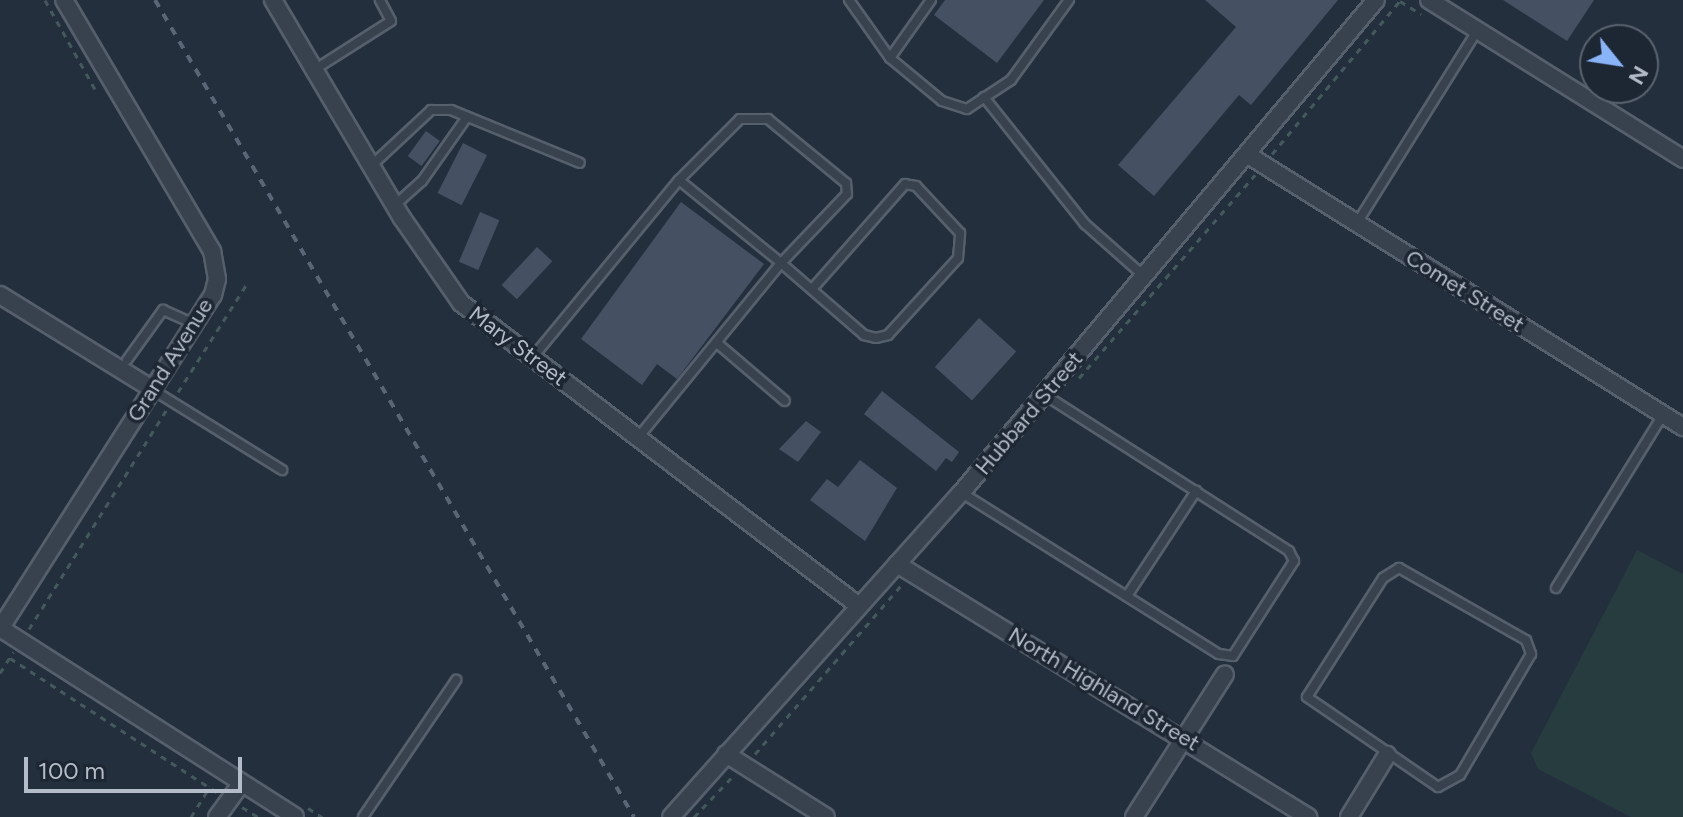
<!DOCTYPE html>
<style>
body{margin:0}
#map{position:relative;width:1683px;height:817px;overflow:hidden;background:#242f3e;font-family:Figtree,sans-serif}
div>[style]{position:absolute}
.green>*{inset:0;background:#263c3f}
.building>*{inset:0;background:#455162;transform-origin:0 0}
.path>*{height:3px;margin-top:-1.5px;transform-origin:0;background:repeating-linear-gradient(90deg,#44595c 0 6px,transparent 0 12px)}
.roads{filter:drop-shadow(2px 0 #565f6c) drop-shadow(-2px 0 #565f6c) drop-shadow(0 2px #565f6c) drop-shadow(0 -2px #565f6c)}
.service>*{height:8px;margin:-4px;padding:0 4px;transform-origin:4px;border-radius:4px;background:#38414e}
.minor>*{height:16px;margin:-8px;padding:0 8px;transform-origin:8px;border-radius:8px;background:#38414e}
.rail>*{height:4px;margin-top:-2px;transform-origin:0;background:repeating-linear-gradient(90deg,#5a6575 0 8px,transparent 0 16px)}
span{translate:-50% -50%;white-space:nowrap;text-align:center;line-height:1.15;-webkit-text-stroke:7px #1d2633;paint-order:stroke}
.street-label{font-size:22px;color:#b4bcc9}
.north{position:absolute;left:1579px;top:24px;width:80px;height:80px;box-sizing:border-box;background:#1d2633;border:2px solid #59626f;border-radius:50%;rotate:120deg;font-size:22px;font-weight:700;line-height:32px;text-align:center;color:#b4bcc9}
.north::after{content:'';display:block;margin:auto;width:28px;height:36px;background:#8ab4f8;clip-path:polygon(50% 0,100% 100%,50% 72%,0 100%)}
.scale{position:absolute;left:24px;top:757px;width:218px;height:36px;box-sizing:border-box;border:4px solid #b4bcc9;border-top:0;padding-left:10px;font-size:24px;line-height:28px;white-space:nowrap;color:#b4bcc9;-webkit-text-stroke:6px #1d2633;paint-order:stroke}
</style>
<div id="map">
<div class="green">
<div style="clip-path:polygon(1637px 550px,1683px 574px,1683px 817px,1631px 817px,1538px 769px,1531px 753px)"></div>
</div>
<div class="building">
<div style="clip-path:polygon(945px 0,1044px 0,997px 63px,934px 15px)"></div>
<div style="clip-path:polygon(1205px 0,1338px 0,1251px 105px,1239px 95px,1154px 196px,1118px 165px,1236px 27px)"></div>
<div style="clip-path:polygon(1503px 0,1594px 0,1567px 41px)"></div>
<div style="left:426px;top:131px;width:17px;height:31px;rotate:36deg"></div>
<div style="left:463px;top:143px;width:27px;height:56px;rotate:27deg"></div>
<div style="clip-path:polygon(681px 202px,764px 264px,677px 379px,657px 364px,642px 385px,581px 339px)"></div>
<div style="left:480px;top:212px;width:21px;height:54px;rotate:23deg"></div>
<div style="left:537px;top:247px;width:21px;height:52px;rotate:43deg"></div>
<div style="left:979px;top:318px;width:50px;height:66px;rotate:42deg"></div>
<div style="clip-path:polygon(882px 391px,959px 452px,952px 462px,946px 458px,936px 471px,864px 414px)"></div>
<div style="clip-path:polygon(806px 421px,821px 432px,798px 462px,779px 449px)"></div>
<div style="clip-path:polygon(860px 460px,897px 488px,865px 541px,810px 500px,827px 479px,838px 487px)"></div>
</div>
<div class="path">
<div style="left:45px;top:0;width:102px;rotate:60.7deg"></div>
<div style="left:1272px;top:154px;width:199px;rotate:-50.1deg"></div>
<div style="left:1400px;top:1px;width:25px;rotate:32deg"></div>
<div style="left:1079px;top:378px;width:269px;rotate:-49.1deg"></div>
<div style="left:178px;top:392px;width:130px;rotate:-57.5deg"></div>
<div style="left:29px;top:629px;width:260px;rotate:-57.9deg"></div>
<div style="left:10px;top:658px;width:248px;rotate:33deg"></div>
<div style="left:0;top:673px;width:25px;rotate:-58deg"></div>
<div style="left:755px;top:754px;width:225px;rotate:-49.1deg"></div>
<div style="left:242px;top:807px;width:19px;rotate:32deg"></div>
<div style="left:308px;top:808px;width:17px;rotate:33deg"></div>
<div style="left:191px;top:817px;width:36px;rotate:-58deg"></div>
<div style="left:694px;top:817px;width:57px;rotate:-46.4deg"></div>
</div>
<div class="roads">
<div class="service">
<div style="left:849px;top:0;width:71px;rotate:54.7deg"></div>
<div style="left:931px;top:0;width:71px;rotate:125.3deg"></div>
<div style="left:890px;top:58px;width:67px;rotate:39.6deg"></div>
<div style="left:942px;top:101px;width:26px;rotate:18deg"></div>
<div style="left:967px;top:109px;width:53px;rotate:-33.4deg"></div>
<div style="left:1011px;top:80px;width:99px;rotate:-54.1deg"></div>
<div style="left:314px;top:70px;width:91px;rotate:-32.5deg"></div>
<div style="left:391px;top:21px;width:24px;rotate:-118deg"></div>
<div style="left:984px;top:97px;width:162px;rotate:51.5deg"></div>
<div style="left:1085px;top:224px;width:79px;rotate:41.4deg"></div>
<div style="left:371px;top:166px;width:82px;rotate:-43deg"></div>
<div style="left:431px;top:110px;width:20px"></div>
<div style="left:451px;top:110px;width:139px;rotate:22.3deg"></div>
<div style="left:679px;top:180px;width:86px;rotate:-45deg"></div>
<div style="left:740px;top:119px;width:28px"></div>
<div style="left:768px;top:119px;width:101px;rotate:39.4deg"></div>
<div style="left:846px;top:183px;width:11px;rotate:85deg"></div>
<div style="left:847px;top:194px;width:95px;rotate:133.7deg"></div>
<div style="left:781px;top:263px;width:110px;rotate:40.9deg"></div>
<div style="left:864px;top:335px;width:12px;rotate:14deg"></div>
<div style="left:876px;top:338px;width:12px;rotate:-14deg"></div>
<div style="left:888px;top:335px;width:104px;rotate:-47.7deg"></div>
<div style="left:958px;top:258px;width:25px;rotate:-85deg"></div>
<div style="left:960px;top:233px;width:64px;rotate:-133.1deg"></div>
<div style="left:916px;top:186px;width:11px;rotate:-170deg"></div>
<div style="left:905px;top:184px;width:140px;rotate:131.5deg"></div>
<div style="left:395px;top:205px;width:36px;rotate:-42deg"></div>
<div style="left:422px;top:181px;width:78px;rotate:-54.9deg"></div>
<div style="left:1357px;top:223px;width:226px;rotate:-58deg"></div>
<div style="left:717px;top:343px;width:89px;rotate:40.5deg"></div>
<div style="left:533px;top:357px;width:229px;rotate:-50.5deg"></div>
<div style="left:679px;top:180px;width:132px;rotate:39.1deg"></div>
<div style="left:781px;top:263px;width:226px;rotate:129.3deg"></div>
<div style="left:127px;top:360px;width:62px;rotate:-54.2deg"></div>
<div style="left:163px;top:310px;width:34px;rotate:24deg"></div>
<div style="left:153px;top:390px;width:152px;rotate:31.8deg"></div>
<div style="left:962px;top:493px;width:303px;rotate:32.1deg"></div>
<div style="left:1219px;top:654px;width:14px;rotate:8deg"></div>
<div style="left:1233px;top:656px;width:113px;rotate:-57.3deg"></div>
<div style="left:1294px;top:561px;width:11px;rotate:-117deg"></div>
<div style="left:1289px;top:551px;width:290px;rotate:-147.4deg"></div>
<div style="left:1399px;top:568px;width:146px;rotate:29.6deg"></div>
<div style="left:1526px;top:640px;width:15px;rotate:70deg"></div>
<div style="left:1531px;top:654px;width:140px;rotate:120.4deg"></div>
<div style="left:1460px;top:775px;width:25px;rotate:151deg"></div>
<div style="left:1438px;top:787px;width:159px;rotate:-145.5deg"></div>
<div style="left:1307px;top:697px;width:141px;rotate:-57.4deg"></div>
<div style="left:1383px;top:578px;width:19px;rotate:-32deg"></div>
<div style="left:1556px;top:588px;width:203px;rotate:-58.3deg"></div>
<div style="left:1127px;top:596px;width:126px;rotate:-56.7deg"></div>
<div style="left:363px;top:817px;width:166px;rotate:-55.8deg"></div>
</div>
<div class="minor">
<div style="left:273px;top:0;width:253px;rotate:59.4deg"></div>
<div style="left:402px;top:218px;width:103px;rotate:55.2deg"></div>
<div style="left:461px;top:303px;width:500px;rotate:37.28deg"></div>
<div style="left:1429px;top:0;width:300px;rotate:32deg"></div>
<div style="left:1248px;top:155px;width:513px;rotate:32.02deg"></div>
<div style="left:0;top:295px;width:179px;rotate:31.7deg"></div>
<div style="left:897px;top:564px;width:483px;rotate:31.6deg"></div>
<div style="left:0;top:628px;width:350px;rotate:32.6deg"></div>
<div style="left:0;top:629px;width:396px;rotate:-57.5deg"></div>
<div style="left:213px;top:295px;width:16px;rotate:-76deg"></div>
<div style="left:217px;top:279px;width:28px;rotate:-100deg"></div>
<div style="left:212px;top:251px;width:291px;rotate:-120.5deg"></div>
<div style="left:726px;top:754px;width:118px;rotate:32.2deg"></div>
<div style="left:217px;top:817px;width:41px;rotate:-54deg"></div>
<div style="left:671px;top:817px;width:435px;rotate:-48.2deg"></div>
<div style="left:961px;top:493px;width:644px;rotate:-49.91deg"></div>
<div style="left:1134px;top:817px;width:169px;rotate:-57.5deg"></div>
<div style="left:1349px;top:817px;width:73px;rotate:-58.5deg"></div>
</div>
</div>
<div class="rail">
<div style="left:155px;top:0;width:947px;rotate:59.62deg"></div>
</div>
<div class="street-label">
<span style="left:1465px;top:291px;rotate:32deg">Comet Street</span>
<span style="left:518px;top:346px;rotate:37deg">Mary Street</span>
<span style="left:170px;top:360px;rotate:-58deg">Grand Avenue</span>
<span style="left:1029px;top:413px;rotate:-50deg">Hubbard Street</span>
<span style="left:1104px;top:689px;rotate:31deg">North Highland Street</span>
</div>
<div class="north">N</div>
<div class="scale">100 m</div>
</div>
